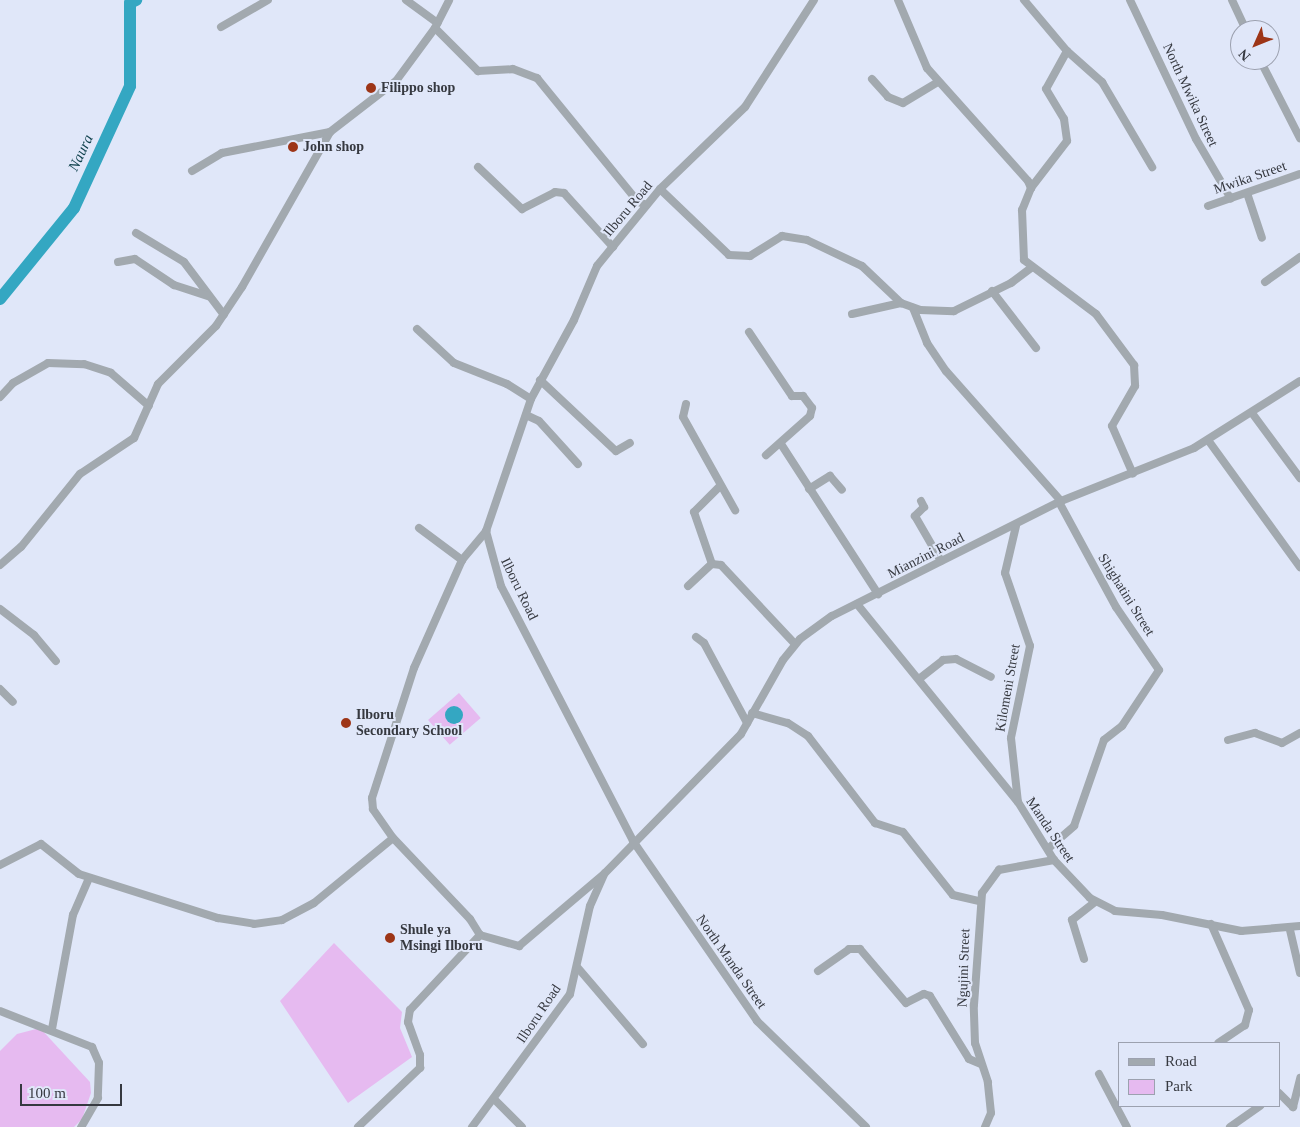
<!DOCTYPE html>
<style>
body{margin:0}
#map{position:relative;width:1300px;height:1127px;overflow:hidden;background:#e0e7f9;font-family:Georgia,serif}
div>[style]{position:absolute}
.green>*{inset:0;background:#e6baf0;transform-origin:0 0}
.water>*{inset:0;background:#34a7c2}
.round{border-radius:50%}
.river>*{height:12px;margin:-6px;padding:0 6px;transform-origin:6px;border-radius:6px;background:#34a7c2}
.minor>*{height:8px;margin:-4px;padding:0 4px;transform-origin:4px;border-radius:4px;background:#a2a9af}
.dots>*{width:14px;height:14px;translate:-50% -50%;box-sizing:border-box;border:2px solid #e0e7f9;border-radius:50%}
span{translate:-50% -50%;white-space:nowrap;text-align:center;line-height:1.15;-webkit-text-stroke:4px #e0e7f9;paint-order:stroke}
.poi-label{font-size:14px;color:#363940;font-weight:700}
.left{translate:0 -50%;text-align:left}
.street-label{font-size:14px;color:#363940}
.water-label{font-size:15px;color:#0b3e49;font-style:italic}
.legend{position:absolute;left:1118px;top:1042px;width:162px;height:65px;box-sizing:border-box;background:#e0e7f9;border:1px solid #9ca1af;margin:0;padding:6px 9px;list-style:none;font-size:15px;color:#363940}
.legend li{display:flex;align-items:center;gap:10px;height:25px}
.legend b{width:25px;border:1px solid #9ca1af}
.north{position:absolute;left:1230px;top:20px;width:50px;height:50px;box-sizing:border-box;background:#e0e7f9;border:1px solid #9ca1af;border-radius:50%;rotate:226deg;font-size:14px;font-weight:700;line-height:20px;text-align:center;color:#363940}
.north::after{content:'';display:block;margin:auto;width:18px;height:22px;background:#9d3517;clip-path:polygon(50% 0,100% 100%,50% 72%,0 100%)}
.scale{position:absolute;left:20px;top:1084px;width:102px;height:22px;box-sizing:border-box;border:2px solid #363940;border-top:0;padding-left:6px;font-size:15px;line-height:18px;white-space:nowrap;color:#363940;-webkit-text-stroke:4px #e0e7f9;paint-order:stroke}
</style>
<div id="map">
<div class="green">
<div style="left:459px;top:693px;width:33px;height:41px;rotate:49deg"></div>
<div style="clip-path:polygon(334px 943px,402px 1012px,400px 1028px,412px 1057px,348px 1103px,280px 1001px)"></div>
<div style="clip-path:polygon(40px 1028px,90px 1082px,91px 1093px,82px 1119px,74px 1127px,0 1127px,0 1051px,17px 1034px)"></div>
</div>
<div class="water">
<div class="round" style="left:445px;top:706px;width:18px;height:18px"></div>
</div>
<div class="river">
<div style="left:0;top:299px;width:117px;rotate:-50.9deg"></div>
<div style="left:74px;top:208px;width:134px;rotate:-65.3deg"></div>
<div style="left:130px;top:86px;width:83px;rotate:-90deg"></div>
<div style="left:130px;top:3px;width:7px;rotate:-27deg"></div>
</div>
<div class="minor">
<div style="left:406px;top:0;width:39px;rotate:36deg"></div>
<div style="left:814px;top:0;width:127px;rotate:122.8deg"></div>
<div style="left:745px;top:107px;width:118px;rotate:136deg"></div>
<div style="left:660px;top:189px;width:99px;rotate:129.3deg"></div>
<div style="left:597px;top:266px;width:59px;rotate:113.1deg"></div>
<div style="left:574px;top:320px;width:90px;rotate:118.6deg"></div>
<div style="left:531px;top:399px;width:139px;rotate:108.8deg"></div>
<div style="left:486px;top:531px;width:57px;rotate:74.7deg"></div>
<div style="left:501px;top:586px;width:287px;rotate:62.6deg"></div>
<div style="left:633px;top:841px;width:219px;rotate:55.4deg"></div>
<div style="left:757px;top:1021px;width:152px;rotate:44.2deg"></div>
<div style="left:898px;top:0;width:74px;rotate:66.9deg"></div>
<div style="left:927px;top:68px;width:152px;rotate:48.2deg"></div>
<div style="left:1028px;top:181px;width:8px;rotate:67deg"></div>
<div style="left:1031px;top:188px;width:24px;rotate:112deg"></div>
<div style="left:1022px;top:210px;width:50px;rotate:87.7deg"></div>
<div style="left:1024px;top:260px;width:90px;rotate:36.9deg"></div>
<div style="left:1096px;top:314px;width:64px;rotate:53.3deg"></div>
<div style="left:1134px;top:365px;width:21px;rotate:87deg"></div>
<div style="left:1135px;top:386px;width:46px;rotate:119.9deg"></div>
<div style="left:1112px;top:426px;width:52px;rotate:66.4deg"></div>
<div style="left:1024px;top:0;width:67px;rotate:49.9deg"></div>
<div style="left:1067px;top:51px;width:43px;rotate:118.9deg"></div>
<div style="left:1046px;top:89px;width:35px;rotate:59deg"></div>
<div style="left:1064px;top:119px;width:22px;rotate:82deg"></div>
<div style="left:1067px;top:141px;width:59px;rotate:127.5deg"></div>
<div style="left:1130px;top:0;width:154px;rotate:64.6deg"></div>
<div style="left:1196px;top:139px;width:69px;rotate:59.7deg"></div>
<div style="left:1232px;top:0;width:33px;rotate:65deg"></div>
<div style="left:221px;top:27px;width:54px;rotate:-29.9deg"></div>
<div style="left:435px;top:28px;width:61px;rotate:45deg"></div>
<div style="left:478px;top:71px;width:35px;rotate:-3deg"></div>
<div style="left:513px;top:69px;width:26px;rotate:21deg"></div>
<div style="left:537px;top:78px;width:160px;rotate:50.8deg"></div>
<div style="left:638px;top:202px;width:9px;rotate:18deg"></div>
<div style="left:1067px;top:51px;width:47px;rotate:41.5deg"></div>
<div style="left:1102px;top:82px;width:99px;rotate:59.5deg"></div>
<div style="left:1260px;top:60px;width:88px;rotate:62.9deg"></div>
<div style="left:872px;top:79px;width:24px;rotate:48deg"></div>
<div style="left:888px;top:97px;width:16px;rotate:22deg"></div>
<div style="left:903px;top:103px;width:41px;rotate:-31deg"></div>
<div style="left:478px;top:167px;width:61px;rotate:43.7deg"></div>
<div style="left:522px;top:209px;width:37px;rotate:-27deg"></div>
<div style="left:555px;top:192px;width:9px;rotate:6deg"></div>
<div style="left:564px;top:193px;width:73px;rotate:47.8deg"></div>
<div style="left:192px;top:171px;width:35px;rotate:-31deg"></div>
<div style="left:222px;top:153px;width:110px;rotate:-11deg"></div>
<div style="left:660px;top:189px;width:95px;rotate:43.7deg"></div>
<div style="left:729px;top:255px;width:21px;rotate:3deg"></div>
<div style="left:750px;top:256px;width:38px;rotate:-32deg"></div>
<div style="left:782px;top:236px;width:25px;rotate:9deg"></div>
<div style="left:807px;top:240px;width:61px;rotate:25.3deg"></div>
<div style="left:862px;top:266px;width:54px;rotate:43.5deg"></div>
<div style="left:901px;top:303px;width:20px;rotate:20deg"></div>
<div style="left:920px;top:310px;width:34px;rotate:2deg"></div>
<div style="left:954px;top:311px;width:64px;rotate:-26.2deg"></div>
<div style="left:1011px;top:283px;width:25px;rotate:-37deg"></div>
<div style="left:1247px;top:193px;width:47px;rotate:71.6deg"></div>
<div style="left:1208px;top:206px;width:97px;rotate:-19.2deg"></div>
<div style="left:136px;top:233px;width:56px;rotate:31.1deg"></div>
<div style="left:184px;top:262px;width:66px;rotate:53deg"></div>
<div style="left:118px;top:262px;width:17px;rotate:-10deg"></div>
<div style="left:135px;top:259px;width:47px;rotate:33.7deg"></div>
<div style="left:174px;top:285px;width:36px;rotate:18deg"></div>
<div style="left:1265px;top:282px;width:43px;rotate:-35.5deg"></div>
<div style="left:992px;top:291px;width:72px;rotate:52.3deg"></div>
<div style="left:913px;top:308px;width:38px;rotate:68deg"></div>
<div style="left:927px;top:343px;width:34px;rotate:56deg"></div>
<div style="left:946px;top:371px;width:174px;rotate:48.5deg"></div>
<div style="left:852px;top:314px;width:50px;rotate:-12.7deg"></div>
<div style="left:417px;top:329px;width:50px;rotate:42.6deg"></div>
<div style="left:454px;top:363px;width:57px;rotate:21.6deg"></div>
<div style="left:507px;top:384px;width:28px;rotate:32deg"></div>
<div style="left:749px;top:332px;width:77px;rotate:56.1deg"></div>
<div style="left:792px;top:396px;width:11px"></div>
<div style="left:803px;top:396px;width:15px;rotate:53deg"></div>
<div style="left:812px;top:408px;width:8px;rotate:104deg"></div>
<div style="left:810px;top:416px;width:59px;rotate:138.4deg"></div>
<div style="left:540px;top:380px;width:104px;rotate:43.1deg"></div>
<div style="left:616px;top:451px;width:16px;rotate:-30deg"></div>
<div style="left:0;top:397px;width:19px;rotate:-47deg"></div>
<div style="left:13px;top:383px;width:40px;rotate:-29.7deg"></div>
<div style="left:48px;top:363px;width:36px;rotate:2deg"></div>
<div style="left:84px;top:364px;width:28px;rotate:18deg"></div>
<div style="left:111px;top:373px;width:50px;rotate:41deg"></div>
<div style="left:686px;top:404px;width:13px;rotate:103deg"></div>
<div style="left:683px;top:417px;width:107px;rotate:60.8deg"></div>
<div style="left:1252px;top:413px;width:81px;rotate:53.6deg"></div>
<div style="left:526px;top:415px;width:14px;rotate:25deg"></div>
<div style="left:539px;top:421px;width:58px;rotate:47.8deg"></div>
<div style="left:1208px;top:440px;width:157px;rotate:54.1deg"></div>
<div style="left:781px;top:444px;width:179px;rotate:57.1deg"></div>
<div style="left:809px;top:489px;width:25px;rotate:-32deg"></div>
<div style="left:830px;top:476px;width:18px;rotate:49deg"></div>
<div style="left:921px;top:501px;width:7px;rotate:63deg"></div>
<div style="left:924px;top:507px;width:13px;rotate:135deg"></div>
<div style="left:915px;top:516px;width:52px;rotate:60deg"></div>
<div style="left:1016px;top:526px;width:48px;rotate:103.2deg"></div>
<div style="left:1005px;top:573px;width:77px;rotate:71.1deg"></div>
<div style="left:1030px;top:646px;width:94px;rotate:101.7deg"></div>
<div style="left:1011px;top:738px;width:64px;rotate:83.8deg"></div>
<div style="left:419px;top:528px;width:54px;rotate:36.7deg"></div>
<div style="left:712px;top:564px;width:55px;rotate:-109.1deg"></div>
<div style="left:694px;top:512px;width:37px;rotate:-45deg"></div>
<div style="left:0;top:565px;width:28px;rotate:-41deg"></div>
<div style="left:21px;top:547px;width:94px;rotate:-51.1deg"></div>
<div style="left:80px;top:474px;width:65px;rotate:-33.7deg"></div>
<div style="left:134px;top:438px;width:59px;rotate:-66deg"></div>
<div style="left:158px;top:384px;width:82px;rotate:-45deg"></div>
<div style="left:216px;top:326px;width:47px;rotate:-56.3deg"></div>
<div style="left:242px;top:287px;width:178px;rotate:-60.4deg"></div>
<div style="left:330px;top:132px;width:83px;rotate:-37.7deg"></div>
<div style="left:396px;top:81px;width:66px;rotate:-53.7deg"></div>
<div style="left:435px;top:28px;width:31px;rotate:-63deg"></div>
<div style="left:688px;top:586px;width:33px;rotate:-43deg"></div>
<div style="left:712px;top:564px;width:9px;rotate:6deg"></div>
<div style="left:721px;top:565px;width:108px;rotate:46.9deg"></div>
<div style="left:857px;top:604px;width:255px;rotate:50.9deg"></div>
<div style="left:1018px;top:802px;width:68px;rotate:58.2deg"></div>
<div style="left:1054px;top:860px;width:52px;rotate:46.5deg"></div>
<div style="left:1090px;top:898px;width:28px;rotate:27deg"></div>
<div style="left:1115px;top:911px;width:47px;rotate:4.9deg"></div>
<div style="left:1162px;top:915px;width:81px;rotate:11.4deg"></div>
<div style="left:1241px;top:931px;width:59px;rotate:-4.8deg"></div>
<div style="left:0;top:609px;width:43px;rotate:37.4deg"></div>
<div style="left:34px;top:635px;width:34px;rotate:50deg"></div>
<div style="left:696px;top:637px;width:10px;rotate:37deg"></div>
<div style="left:704px;top:643px;width:91px;rotate:61.7deg"></div>
<div style="left:919px;top:679px;width:31px;rotate:-38deg"></div>
<div style="left:943px;top:660px;width:13px;rotate:-4deg"></div>
<div style="left:956px;top:659px;width:39px;rotate:27deg"></div>
<div style="left:0;top:689px;width:18px;rotate:45deg"></div>
<div style="left:752px;top:713px;width:37px;rotate:16deg"></div>
<div style="left:788px;top:723px;width:24px;rotate:33deg"></div>
<div style="left:808px;top:736px;width:110px;rotate:52.4deg"></div>
<div style="left:875px;top:823px;width:29px;rotate:18deg"></div>
<div style="left:903px;top:832px;width:80px;rotate:51.6deg"></div>
<div style="left:953px;top:895px;width:28px;rotate:13deg"></div>
<div style="left:1228px;top:740px;width:28px;rotate:-15deg"></div>
<div style="left:1255px;top:733px;width:29px;rotate:20deg"></div>
<div style="left:1282px;top:743px;width:21px;rotate:-29deg"></div>
<div style="left:1050px;top:847px;width:32px;rotate:-41deg"></div>
<div style="left:1074px;top:826px;width:91px;rotate:-70.8deg"></div>
<div style="left:1104px;top:740px;width:23px;rotate:-38deg"></div>
<div style="left:1122px;top:726px;width:67px;rotate:-56.5deg"></div>
<div style="left:1159px;top:670px;width:76px;rotate:-124.3deg"></div>
<div style="left:1116px;top:607px;width:119px;rotate:-118.5deg"></div>
<div style="left:0;top:865px;width:46px;rotate:-27.1deg"></div>
<div style="left:41px;top:844px;width:48px;rotate:38.3deg"></div>
<div style="left:79px;top:874px;width:146px;rotate:17.6deg"></div>
<div style="left:218px;top:918px;width:36px;rotate:9deg"></div>
<div style="left:254px;top:924px;width:28px;rotate:-8deg"></div>
<div style="left:282px;top:920px;width:36px;rotate:-28deg"></div>
<div style="left:314px;top:903px;width:102px;rotate:-39.4deg"></div>
<div style="left:1211px;top:924px;width:94px;rotate:66.2deg"></div>
<div style="left:1249px;top:1010px;width:16px;rotate:105deg"></div>
<div style="left:1245px;top:1025px;width:32px;rotate:146deg"></div>
<div style="left:1290px;top:930px;width:44px;rotate:76.9deg"></div>
<div style="left:480px;top:935px;width:41px;rotate:15.8deg"></div>
<div style="left:519px;top:946px;width:111px;rotate:-40.3deg"></div>
<div style="left:1084px;top:959px;width:41px;rotate:-107.1deg"></div>
<div style="left:1072px;top:920px;width:29px;rotate:-38deg"></div>
<div style="left:578px;top:968px;width:100px;rotate:49.5deg"></div>
<div style="left:818px;top:971px;width:38px;rotate:-35deg"></div>
<div style="left:849px;top:949px;width:11px"></div>
<div style="left:860px;top:949px;width:71px;rotate:49.6deg"></div>
<div style="left:906px;top:1003px;width:20px;rotate:-27deg"></div>
<div style="left:924px;top:994px;width:6px;rotate:18deg"></div>
<div style="left:930px;top:996px;width:74px;rotate:58.2deg"></div>
<div style="left:969px;top:1059px;width:13px;rotate:23deg"></div>
<div style="left:0;top:1011px;width:99px;rotate:21.4deg"></div>
<div style="left:92px;top:1047px;width:17px;rotate:66deg"></div>
<div style="left:99px;top:1063px;width:35px;rotate:92deg"></div>
<div style="left:98px;top:1098px;width:34px;rotate:120deg"></div>
<div style="left:52px;top:1029px;width:116px;rotate:-79.6deg"></div>
<div style="left:73px;top:915px;width:40px;rotate:-66.6deg"></div>
<div style="left:1099px;top:1074px;width:60px;rotate:62.2deg"></div>
<div style="left:1279px;top:1093px;width:20px;rotate:45deg"></div>
<div style="left:1293px;top:1107px;width:30px;rotate:-76deg"></div>
<div style="left:495px;top:1100px;width:38px;rotate:45deg"></div>
<div style="left:358px;top:1127px;width:86px;rotate:-43.6deg"></div>
<div style="left:420px;top:1068px;width:13px;rotate:-90deg"></div>
<div style="left:420px;top:1055px;width:35px;rotate:-110deg"></div>
<div style="left:408px;top:1022px;width:12px;rotate:-81deg"></div>
<div style="left:410px;top:1010px;width:103px;rotate:-47deg"></div>
<div style="left:480px;top:935px;width:19px;rotate:-122deg"></div>
<div style="left:470px;top:919px;width:112px;rotate:-133.5deg"></div>
<div style="left:393px;top:838px;width:35px;rotate:-125deg"></div>
<div style="left:373px;top:809px;width:11px;rotate:-95deg"></div>
<div style="left:372px;top:798px;width:137px;rotate:-72.1deg"></div>
<div style="left:414px;top:668px;width:118px;rotate:-66deg"></div>
<div style="left:462px;top:560px;width:38px;rotate:-50deg"></div>
<div style="left:472px;top:1127px;width:165px;rotate:-53.6deg"></div>
<div style="left:570px;top:994px;width:90px;rotate:-77.2deg"></div>
<div style="left:590px;top:906px;width:36px;rotate:-66deg"></div>
<div style="left:605px;top:873px;width:194px;rotate:-45.6deg"></div>
<div style="left:741px;top:734px;width:85px;rotate:-60.4deg"></div>
<div style="left:783px;top:660px;width:27px;rotate:-51deg"></div>
<div style="left:800px;top:639px;width:39px;rotate:-36deg"></div>
<div style="left:832px;top:616px;width:256px;rotate:-26.7deg"></div>
<div style="left:1061px;top:501px;width:143px;rotate:-21.7deg"></div>
<div style="left:1194px;top:448px;width:125px;rotate:-32.3deg"></div>
<div style="left:985px;top:1127px;width:15px;rotate:-67deg"></div>
<div style="left:991px;top:1113px;width:31px;rotate:-96deg"></div>
<div style="left:988px;top:1082px;width:41px;rotate:-108.4deg"></div>
<div style="left:975px;top:1043px;width:38px;rotate:-92deg"></div>
<div style="left:974px;top:1005px;width:112px;rotate:-85.9deg"></div>
<div style="left:982px;top:893px;width:29px;rotate:-54deg"></div>
<div style="left:999px;top:870px;width:56px;rotate:-10.3deg"></div>
<div style="left:1230px;top:1127px;width:37px;rotate:-35deg"></div>
</div>
<div class="dots">
<div style="left:371px;top:88px;background:#9d3517"></div>
<div style="left:293px;top:147px;background:#9d3517"></div>
<div style="left:346px;top:723px;background:#9d3517"></div>
<div style="left:390px;top:938px;background:#9d3517"></div>
</div>
<div class="poi-label">
<span class="left" style="left:381px;top:88px">Filippo shop</span>
<span class="left" style="left:303px;top:147px">John shop</span>
<span class="left" style="left:356px;top:723px">Ilboru<br>Secondary School</span>
<span class="left" style="left:400px;top:938px">Shule ya<br>Msingi Ilboru</span>
</div>
<div class="street-label">
<span style="left:1190px;top:95px;rotate:65deg">North Mwika Street</span>
<span style="left:1250px;top:178px;rotate:-19deg">Mwika Street</span>
<span style="left:628px;top:209px;rotate:-50deg">Ilboru Road</span>
<span style="left:926px;top:556px;rotate:-27deg">Mianzini Road</span>
<span style="left:519px;top:589px;rotate:64deg">Ilboru Road</span>
<span style="left:1126px;top:595px;rotate:58deg">Shighatini Street</span>
<span style="left:1008px;top:688px;rotate:-80deg">Kilomeni Street</span>
<span style="left:1050px;top:830px;rotate:56deg">Manda Street</span>
<span style="left:731px;top:962px;rotate:55deg">North Manda Street</span>
<span style="left:964px;top:968px;rotate:-88deg">Ngujini Street</span>
<span style="left:539px;top:1014px;rotate:-56deg">Ilboru Road</span>
</div>
<div class="water-label">
<span style="left:81px;top:153px;rotate:-65deg">Naura</span>
</div>
<ul class="legend">
<li><b style="height:6px;background:#a2a9af"></b>Road</li>
<li><b style="height:14px;background:#e6baf0"></b>Park</li>
</ul>
<div class="north">N</div>
<div class="scale">100 m</div>
</div>
